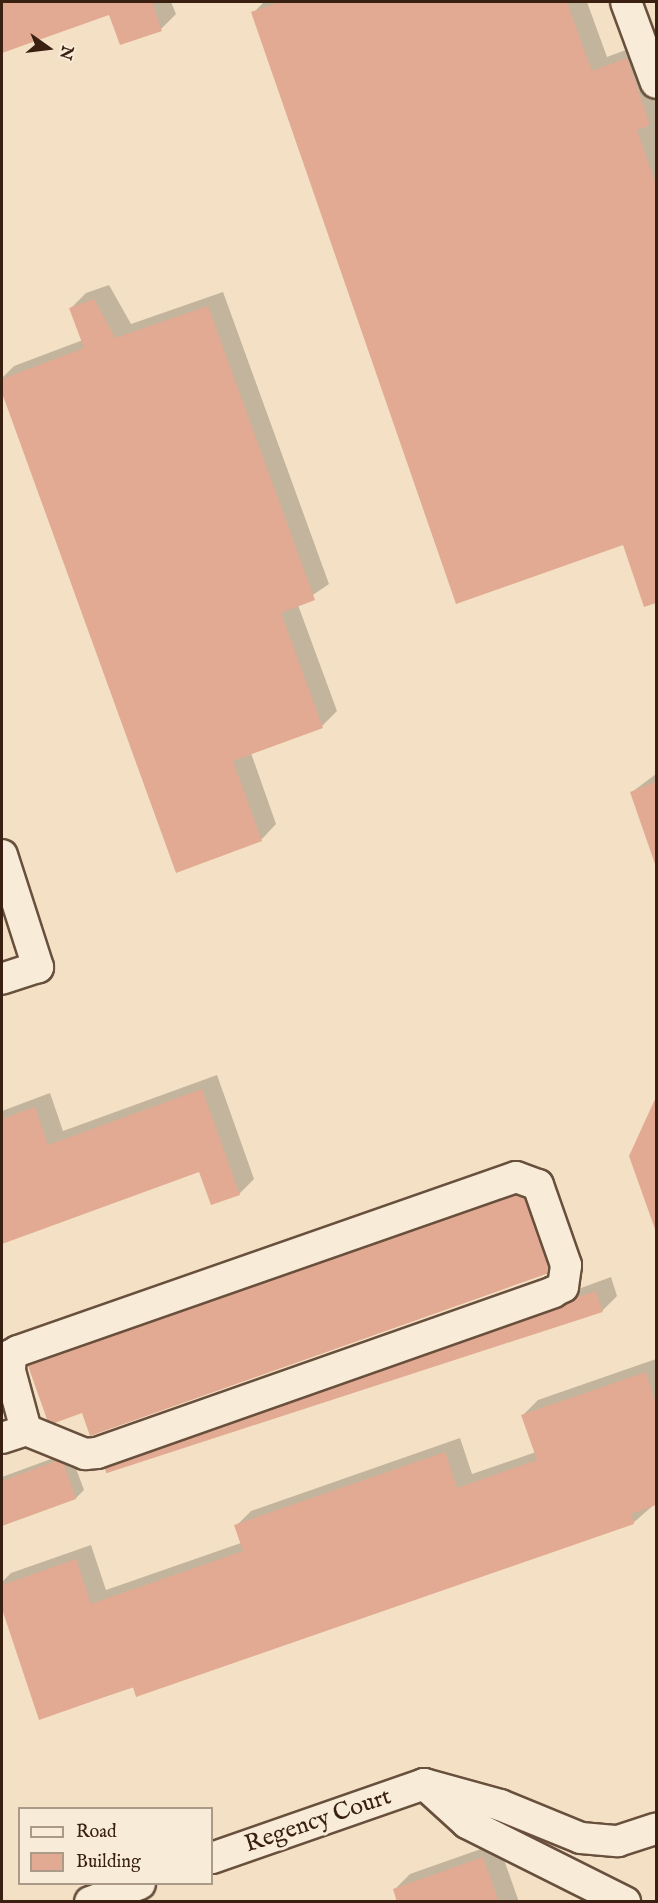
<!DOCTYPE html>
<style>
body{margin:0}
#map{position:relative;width:658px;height:1903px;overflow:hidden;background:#f4e1c5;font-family:"IM FELL English",serif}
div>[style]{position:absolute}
.shadow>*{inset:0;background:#0003}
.building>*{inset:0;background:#e2aa92;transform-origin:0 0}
.roads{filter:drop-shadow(2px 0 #68503d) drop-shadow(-2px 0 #68503d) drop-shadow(0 2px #68503d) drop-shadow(0 -2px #68503d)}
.minor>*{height:30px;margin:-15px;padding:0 15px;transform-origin:15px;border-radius:15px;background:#f8ecd9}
span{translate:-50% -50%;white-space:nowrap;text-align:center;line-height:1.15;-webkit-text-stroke:6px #f8ecd9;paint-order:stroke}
.street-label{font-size:24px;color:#3a2010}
.frame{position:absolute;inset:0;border:3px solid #3a2010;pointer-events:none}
.legend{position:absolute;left:18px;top:1807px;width:195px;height:78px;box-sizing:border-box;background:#f8ecd9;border:2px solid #ac9a89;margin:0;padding:8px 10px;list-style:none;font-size:18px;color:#3a2010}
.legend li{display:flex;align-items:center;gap:12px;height:30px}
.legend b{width:30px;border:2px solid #ac9a89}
.north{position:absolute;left:18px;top:18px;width:60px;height:60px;-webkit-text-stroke:4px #f8ecd9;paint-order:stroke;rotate:104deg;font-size:16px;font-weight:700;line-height:24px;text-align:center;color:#3a2010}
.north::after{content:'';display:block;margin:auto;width:21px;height:27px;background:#3a2010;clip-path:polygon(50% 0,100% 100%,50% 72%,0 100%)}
</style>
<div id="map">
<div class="shadow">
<div style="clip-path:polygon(2px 2px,171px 2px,176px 14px,161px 29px,110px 13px,2px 51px)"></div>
<div style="clip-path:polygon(264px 2px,587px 2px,607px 57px,642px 44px,656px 85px,656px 601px,645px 605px,624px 543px,253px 13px)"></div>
<div style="clip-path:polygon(109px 285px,131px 324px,223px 292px,329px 584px,298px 605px,337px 711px,322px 726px,251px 753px,276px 824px,262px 839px,177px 871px,2px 389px,2px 378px,14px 366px,83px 340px,71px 308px,86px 293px)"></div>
<div style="clip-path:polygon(656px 774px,656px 864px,632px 792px)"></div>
<div style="clip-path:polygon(217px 1075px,254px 1179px,239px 1194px,212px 1203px,200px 1170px,2px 1243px,2px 1111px,50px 1093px,63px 1131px)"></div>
<div style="clip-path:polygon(656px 1100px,656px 1229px,631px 1156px)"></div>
<div style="clip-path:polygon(537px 1173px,566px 1256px,551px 1271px,83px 1411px)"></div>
<div style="clip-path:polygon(611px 1277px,617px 1296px,602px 1311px,107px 1471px,122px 1456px)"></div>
<div style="clip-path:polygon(656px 1359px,656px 1503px,633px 1523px,40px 1718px,2px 1605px,2px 1582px,11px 1573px,91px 1545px,106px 1590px,241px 1543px,236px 1526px,251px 1511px,460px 1438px,472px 1474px,536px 1452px,523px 1415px,538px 1400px)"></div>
<div style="clip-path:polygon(70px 1452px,84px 1490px,76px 1498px,3px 1524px,2px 1477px)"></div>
<div style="clip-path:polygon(498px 1843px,519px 1902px,399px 1902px,395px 1889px,410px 1874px)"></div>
</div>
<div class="building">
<div style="clip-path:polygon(2px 2px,152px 2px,162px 31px,120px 45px,109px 15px,2px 53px)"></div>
<div style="clip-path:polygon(281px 2px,567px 2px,592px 71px,627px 58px,650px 125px,637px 130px,656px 184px,656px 603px,644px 607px,623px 545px,456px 604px,251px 12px)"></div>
<div style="clip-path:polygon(94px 299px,115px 338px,208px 306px,315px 600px,281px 613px,323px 728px,233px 761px,262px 841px,176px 873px,2px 393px,2px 379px,84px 348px,69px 308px)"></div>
<div style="clip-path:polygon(656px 782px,656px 867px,630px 792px)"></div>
<div style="clip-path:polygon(202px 1089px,240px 1195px,211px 1205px,199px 1172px,2px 1244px,2px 1119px,35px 1107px,48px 1145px)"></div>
<div style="clip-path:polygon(656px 1097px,656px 1232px,629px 1156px)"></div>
<div style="clip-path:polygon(522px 1187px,552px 1272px,90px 1436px,82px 1413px,49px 1425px,27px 1363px)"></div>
<div style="left:596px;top:1291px;width:22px;height:522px;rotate:72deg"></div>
<div style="clip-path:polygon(646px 1372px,656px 1404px,656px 1505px,631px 1514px,634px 1524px,136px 1697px,133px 1687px,39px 1720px,2px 1609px,2px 1585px,76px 1559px,91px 1604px,243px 1551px,234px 1525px,445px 1452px,457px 1488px,537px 1460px,521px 1415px)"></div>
<div style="clip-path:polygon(62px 1459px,76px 1499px,2px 1526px,2px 1481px)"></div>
<div style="clip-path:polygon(483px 1857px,499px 1902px,397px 1902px,393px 1889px)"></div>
</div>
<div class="roads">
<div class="minor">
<div style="left:626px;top:2px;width:86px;rotate:69.7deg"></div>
<div style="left:2px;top:855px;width:118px;rotate:72.2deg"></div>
<div style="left:38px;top:967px;width:38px;rotate:162deg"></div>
<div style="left:2px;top:1438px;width:25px;rotate:-18deg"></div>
<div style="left:26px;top:1430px;width:64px;rotate:22.1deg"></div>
<div style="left:85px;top:1454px;width:12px;rotate:-5deg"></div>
<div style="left:97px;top:1453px;width:484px;rotate:-19.4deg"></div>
<div style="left:553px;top:1292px;width:11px;rotate:-27deg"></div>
<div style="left:563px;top:1287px;width:22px;rotate:-82deg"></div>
<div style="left:566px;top:1265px;width:85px;rotate:-109.3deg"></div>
<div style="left:538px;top:1185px;width:23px;rotate:-160deg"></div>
<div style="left:516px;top:1177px;width:528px;rotate:160.74deg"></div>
<div style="left:18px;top:1351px;width:8px;rotate:150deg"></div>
<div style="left:11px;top:1355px;width:16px;rotate:94deg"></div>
<div style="left:10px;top:1371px;width:61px;rotate:74.8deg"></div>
<div style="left:424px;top:1784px;width:79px;rotate:15.4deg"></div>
<div style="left:500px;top:1805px;width:87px;rotate:22.2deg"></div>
<div style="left:581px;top:1838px;width:37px;rotate:5deg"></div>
<div style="left:618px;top:1841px;width:40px;rotate:-18deg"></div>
<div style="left:424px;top:1784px;width:58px;rotate:42.2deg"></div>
<div style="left:467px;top:1823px;width:177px;rotate:26.6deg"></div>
<div style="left:212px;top:1858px;width:225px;rotate:-19.2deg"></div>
<div style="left:90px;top:1902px;width:53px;rotate:-19.8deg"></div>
</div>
</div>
<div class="street-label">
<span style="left:318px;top:1821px;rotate:-19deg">Regency Court</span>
</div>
<div class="frame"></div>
<ul class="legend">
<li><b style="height:8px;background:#f8ecd9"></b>Road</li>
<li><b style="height:16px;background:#e2aa92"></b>Building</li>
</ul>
<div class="north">N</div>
</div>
